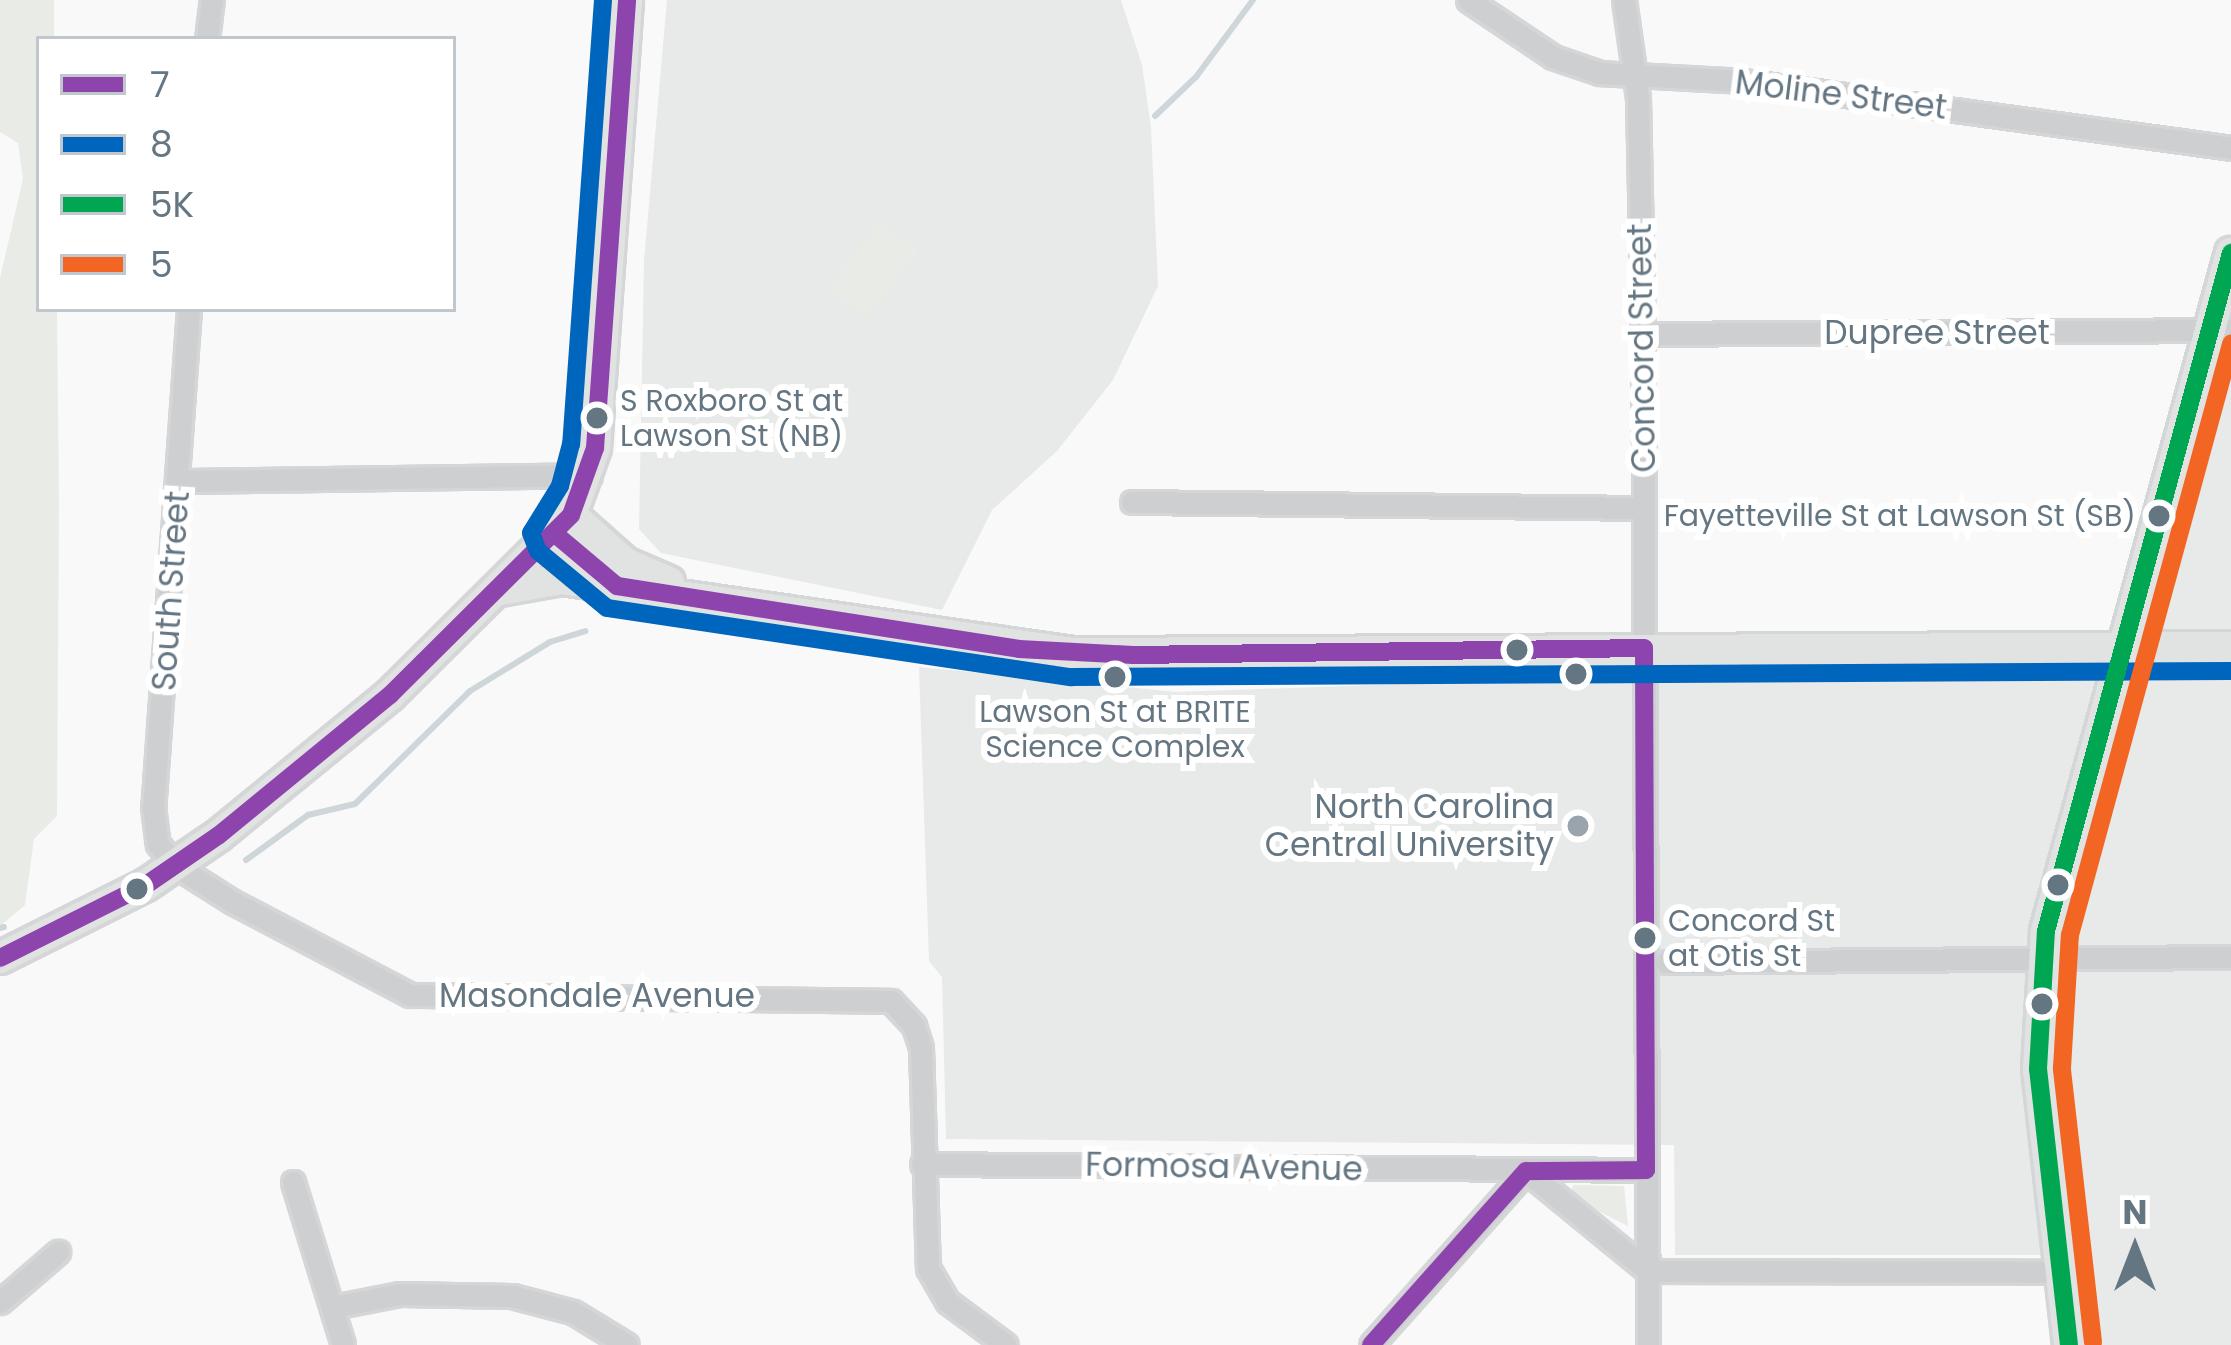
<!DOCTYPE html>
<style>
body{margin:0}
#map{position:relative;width:2231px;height:1345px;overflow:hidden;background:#f9f9f9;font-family:Poppins,sans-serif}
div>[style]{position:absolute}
.built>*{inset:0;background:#e8e9e9}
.green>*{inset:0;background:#e8ebe6;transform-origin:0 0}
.stream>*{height:6px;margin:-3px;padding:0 3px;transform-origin:3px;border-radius:3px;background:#ced6d9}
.roads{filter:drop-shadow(3px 0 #d5d6d7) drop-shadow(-3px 0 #d5d6d7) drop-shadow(0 3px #d5d6d7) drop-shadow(0 -3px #d5d6d7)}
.street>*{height:21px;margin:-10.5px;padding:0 10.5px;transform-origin:10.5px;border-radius:10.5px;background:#cecfd0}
.secondary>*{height:30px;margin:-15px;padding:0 15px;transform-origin:15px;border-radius:15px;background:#e1e2e2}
.bus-1>*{height:18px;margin:-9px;padding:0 9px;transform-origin:9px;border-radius:9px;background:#8e44ad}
.bus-2>*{height:18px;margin:-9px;padding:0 9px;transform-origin:9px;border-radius:9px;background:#0065bd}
.bus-3>*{height:18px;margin:-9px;padding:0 9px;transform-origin:9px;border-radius:9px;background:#00a651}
.bus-4>*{height:18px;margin:-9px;padding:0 9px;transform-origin:9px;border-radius:9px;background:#f26522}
.dots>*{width:33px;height:33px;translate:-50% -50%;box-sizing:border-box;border:6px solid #fff;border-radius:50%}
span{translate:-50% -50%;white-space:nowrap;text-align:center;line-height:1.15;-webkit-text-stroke:12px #fff;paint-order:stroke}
.bus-label{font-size:30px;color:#657683}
.left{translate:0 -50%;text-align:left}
.right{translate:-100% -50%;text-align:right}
.street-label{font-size:33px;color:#657683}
.poi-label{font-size:33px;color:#657683}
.legend{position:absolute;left:36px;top:36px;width:420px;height:276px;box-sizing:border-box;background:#fff;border:3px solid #c1c8cd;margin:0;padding:15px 21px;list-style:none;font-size:36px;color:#657683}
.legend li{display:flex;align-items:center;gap:24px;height:60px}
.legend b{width:60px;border:3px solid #c1c8cd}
.north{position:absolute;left:2075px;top:1189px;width:120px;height:120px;-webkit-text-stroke:9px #fff;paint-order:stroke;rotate:0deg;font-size:33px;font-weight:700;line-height:48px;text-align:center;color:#657683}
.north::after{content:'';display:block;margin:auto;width:42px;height:54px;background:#657683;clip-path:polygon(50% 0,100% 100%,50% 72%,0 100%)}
</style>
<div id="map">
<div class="built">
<div style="clip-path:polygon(667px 0,1121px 0,1142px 65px,1151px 127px,1158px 286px,1113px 380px,1057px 451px,992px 510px,942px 610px,661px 553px,639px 529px,644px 261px)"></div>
<div style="clip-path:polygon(2219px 341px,2231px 341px,2231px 1345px,2093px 1345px,2083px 1255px,1675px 1255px,1674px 1145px,946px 1139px,942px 977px,929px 961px,919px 667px,1177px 692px,2145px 657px)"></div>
</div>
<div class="green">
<div style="clip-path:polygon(0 0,54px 0,54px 39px,39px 39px,39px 309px,57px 309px,59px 505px,57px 816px,34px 839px,25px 905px,0 926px,0 278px,23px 179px,18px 143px,0 132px)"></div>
<div style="left:880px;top:221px;width:50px;height:85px;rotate:38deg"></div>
<div style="clip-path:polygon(1573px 1185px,1624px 1186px,1628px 1226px,1570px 1197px)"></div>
</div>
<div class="stream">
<div style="left:1155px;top:116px;width:57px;rotate:-43.6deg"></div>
<div style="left:1196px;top:77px;width:96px;rotate:-53.5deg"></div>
<div style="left:246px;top:860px;width:77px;rotate:-36deg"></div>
<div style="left:308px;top:815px;width:48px;rotate:-13.2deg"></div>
<div style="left:355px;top:804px;width:161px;rotate:-44.5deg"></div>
<div style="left:470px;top:691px;width:94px;rotate:-31.5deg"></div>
<div style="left:550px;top:642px;width:37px;rotate:-17deg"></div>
<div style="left:0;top:928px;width:4px;rotate:-14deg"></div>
</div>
<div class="roads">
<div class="street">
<div style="left:1468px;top:0;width:102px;rotate:33.8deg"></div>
<div style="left:1553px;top:57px;width:50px;rotate:18.8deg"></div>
<div style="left:1600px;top:73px;width:143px;rotate:3.2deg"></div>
<div style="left:1743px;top:81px;width:493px;rotate:7.8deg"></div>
<div style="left:1624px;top:0;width:99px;rotate:81.9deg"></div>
<div style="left:1638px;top:98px;width:236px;rotate:88.8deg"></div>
<div style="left:1643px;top:334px;width:1011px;rotate:89.72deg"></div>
<div style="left:207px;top:39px;width:39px;rotate:-83deg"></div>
<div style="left:189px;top:309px;width:498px;rotate:94.1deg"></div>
<div style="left:153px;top:806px;width:38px;rotate:83deg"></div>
<div style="left:158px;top:844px;width:28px;rotate:51deg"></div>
<div style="left:176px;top:866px;width:67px;rotate:32.3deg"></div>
<div style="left:233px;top:902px;width:200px;rotate:27.7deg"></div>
<div style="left:410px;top:995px;width:481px;rotate:0.7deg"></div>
<div style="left:891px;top:1001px;width:34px;rotate:47deg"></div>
<div style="left:914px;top:1026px;width:23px;rotate:72deg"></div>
<div style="left:921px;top:1048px;width:220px;rotate:88.2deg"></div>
<div style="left:928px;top:1268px;width:39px;rotate:60deg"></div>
<div style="left:948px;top:1302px;width:72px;rotate:36.6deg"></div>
<div style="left:1643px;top:334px;width:588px;rotate:-0.39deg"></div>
<div style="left:179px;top:481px;width:411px;rotate:-0.8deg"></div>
<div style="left:1132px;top:502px;width:512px;rotate:0.67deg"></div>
<div style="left:1666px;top:962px;width:565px;rotate:-0.51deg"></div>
<div style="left:922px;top:1164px;width:724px;rotate:0.47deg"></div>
<div style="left:1526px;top:1171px;width:158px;rotate:39.3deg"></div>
<div style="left:1648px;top:1271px;width:412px;rotate:0.1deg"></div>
<div style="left:293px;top:1182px;width:170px;rotate:72.9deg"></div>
<div style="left:0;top:1302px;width:77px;rotate:-40.8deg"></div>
<div style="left:333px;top:1307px;width:68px;rotate:-11deg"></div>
<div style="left:400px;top:1294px;width:112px;rotate:1deg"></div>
<div style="left:512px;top:1296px;width:63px;rotate:14.7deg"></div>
<div style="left:573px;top:1312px;width:63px;rotate:31.4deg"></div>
<div style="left:1371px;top:1345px;width:233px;rotate:-48.3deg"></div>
</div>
<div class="secondary">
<div style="left:571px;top:515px;width:72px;rotate:41.6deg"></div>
<div style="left:625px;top:563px;width:48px;rotate:23.4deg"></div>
<div style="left:555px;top:534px;width:81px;rotate:40deg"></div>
<div style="left:500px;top:590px;width:63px;rotate:-10.1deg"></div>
<div style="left:562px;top:579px;width:516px;rotate:8.24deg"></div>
<div style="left:1073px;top:653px;width:1158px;rotate:-0.3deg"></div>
<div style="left:0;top:958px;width:163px;rotate:-26.6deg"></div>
<div style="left:146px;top:885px;width:88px;rotate:-34.4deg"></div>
<div style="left:219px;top:835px;width:221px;rotate:-39.3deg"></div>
<div style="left:390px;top:695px;width:255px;rotate:-44.8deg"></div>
<div style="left:571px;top:515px;width:71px;rotate:-70.3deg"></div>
<div style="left:595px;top:448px;width:449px;rotate:-85.9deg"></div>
<div style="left:2069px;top:1345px;width:278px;rotate:-96.4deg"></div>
<div style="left:2038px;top:1069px;width:138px;rotate:-86.7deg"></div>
<div style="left:2046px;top:931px;width:703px;rotate:-74.74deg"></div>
</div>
</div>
<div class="bus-1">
<div style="left:555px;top:534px;width:81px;rotate:40deg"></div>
<div style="left:617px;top:586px;width:407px;rotate:8.9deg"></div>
<div style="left:1019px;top:649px;width:114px;rotate:3deg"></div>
<div style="left:1133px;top:655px;width:511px;rotate:-0.78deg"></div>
<div style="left:1644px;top:648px;width:522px;rotate:89.78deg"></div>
<div style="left:1646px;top:1170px;width:120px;rotate:179.5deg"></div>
<div style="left:1526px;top:1171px;width:233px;rotate:131.7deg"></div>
<div style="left:0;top:958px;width:163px;rotate:-26.6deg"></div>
<div style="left:146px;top:885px;width:88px;rotate:-34.4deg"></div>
<div style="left:219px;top:835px;width:221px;rotate:-39.3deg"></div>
<div style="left:390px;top:695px;width:255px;rotate:-44.8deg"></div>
<div style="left:571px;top:515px;width:71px;rotate:-70.3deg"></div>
<div style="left:595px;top:448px;width:449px;rotate:-85.9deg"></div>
</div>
<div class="bus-2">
<div style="left:603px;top:0;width:445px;rotate:94.1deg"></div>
<div style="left:571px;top:444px;width:43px;rotate:104.7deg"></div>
<div style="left:560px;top:486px;width:55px;rotate:121.7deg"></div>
<div style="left:531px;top:533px;width:19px;rotate:69deg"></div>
<div style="left:538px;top:551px;width:89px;rotate:39.6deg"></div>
<div style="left:607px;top:608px;width:469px;rotate:8.5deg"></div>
<div style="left:1071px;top:677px;width:1160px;rotate:-0.3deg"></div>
</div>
<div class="bus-3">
<div style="left:2069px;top:1345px;width:278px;rotate:-96.4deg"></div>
<div style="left:2038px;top:1069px;width:138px;rotate:-86.7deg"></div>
<div style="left:2046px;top:931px;width:703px;rotate:-74.74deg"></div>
</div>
<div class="bus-4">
<div style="left:2093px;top:1342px;width:276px;rotate:-96.5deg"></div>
<div style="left:2062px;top:1068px;width:133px;rotate:-86.6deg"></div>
<div style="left:2070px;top:935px;width:613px;rotate:-74.76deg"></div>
</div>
<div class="dots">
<div style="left:597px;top:418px;background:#657683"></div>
<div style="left:2159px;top:516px;background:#657683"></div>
<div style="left:1517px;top:650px;background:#657683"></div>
<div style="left:1576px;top:674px;background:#657683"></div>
<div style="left:1115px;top:677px;background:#657683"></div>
<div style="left:1578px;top:826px;background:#99a4ac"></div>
<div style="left:2058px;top:885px;background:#657683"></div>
<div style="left:137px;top:889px;background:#657683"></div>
<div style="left:1645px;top:938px;background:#657683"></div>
<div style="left:2042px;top:1004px;background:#657683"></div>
</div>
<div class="bus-label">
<span class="left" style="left:620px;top:418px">S Roxboro St at<br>Lawson St (NB)</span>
<span class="right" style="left:2136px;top:516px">Fayetteville St at Lawson St (SB)</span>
<span style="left:1115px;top:729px">Lawson St at BRITE<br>Science Complex</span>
<span class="left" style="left:1668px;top:938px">Concord St<br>at Otis St</span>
</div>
<div class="street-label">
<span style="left:1841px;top:95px;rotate:7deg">Moline Street</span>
<span style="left:1937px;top:333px">Dupree Street</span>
<span style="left:1642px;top:348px;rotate:-91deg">Concord Street</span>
<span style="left:171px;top:591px;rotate:-86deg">South Street</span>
<span style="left:597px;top:996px">Masondale Avenue</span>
<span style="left:1224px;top:1167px;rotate:1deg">Formosa Avenue</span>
</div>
<div class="poi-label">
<span class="right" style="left:1554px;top:826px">North Carolina<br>Central University</span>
</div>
<ul class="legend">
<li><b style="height:15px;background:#8e44ad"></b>7</li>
<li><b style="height:15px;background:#0065bd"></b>8</li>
<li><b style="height:15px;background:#00a651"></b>5K</li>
<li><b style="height:15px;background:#f26522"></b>5</li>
</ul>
<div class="north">N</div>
</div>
